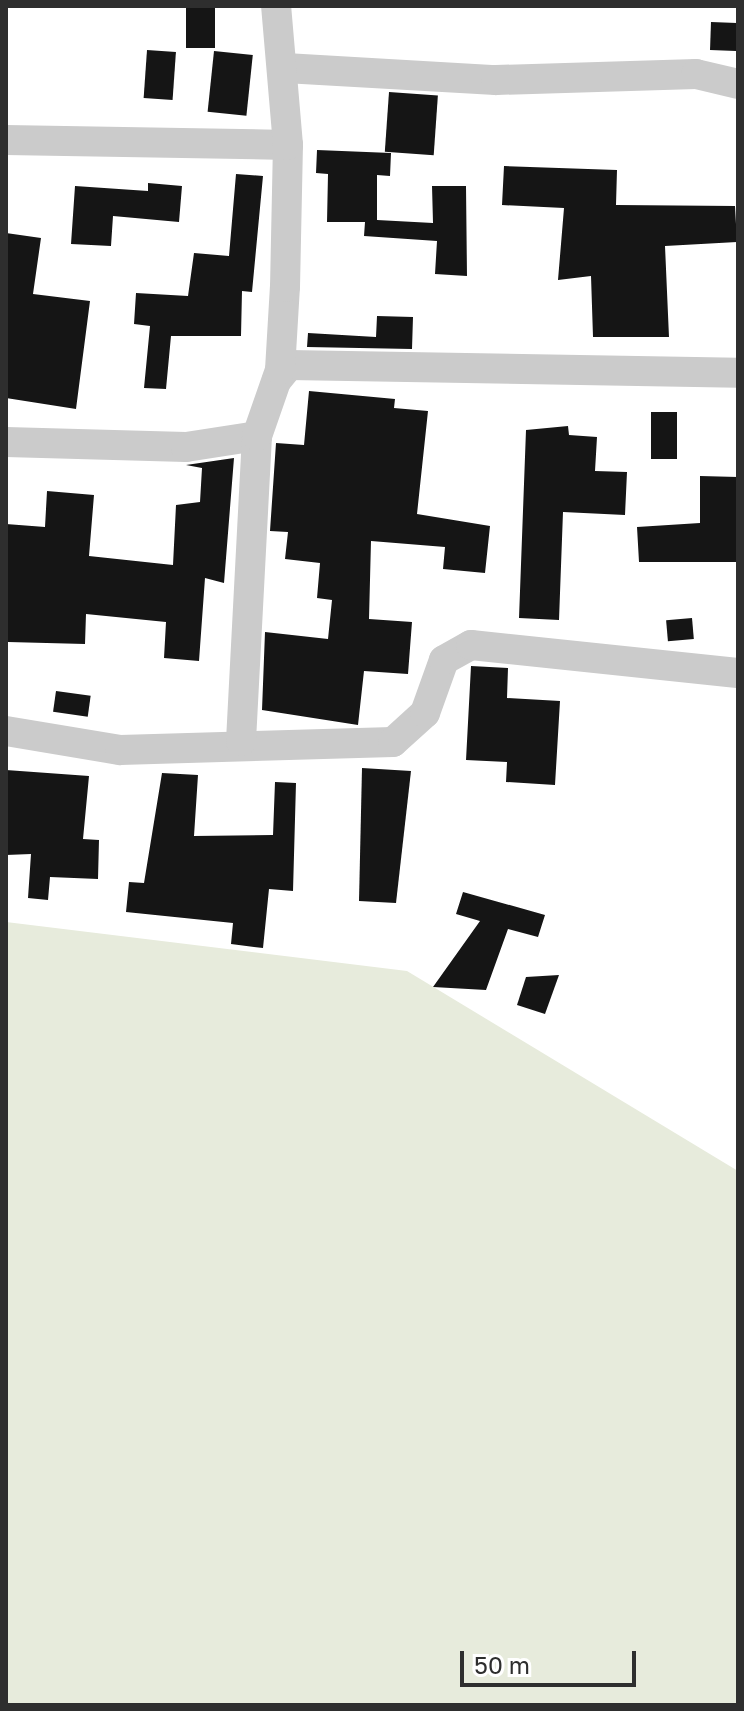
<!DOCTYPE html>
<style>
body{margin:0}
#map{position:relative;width:744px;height:1711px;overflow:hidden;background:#fff;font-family:"Golos Text",sans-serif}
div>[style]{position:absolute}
.green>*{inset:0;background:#e7ebdc}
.building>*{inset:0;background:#151515;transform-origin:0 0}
.minor>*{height:30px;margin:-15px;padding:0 15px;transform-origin:15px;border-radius:15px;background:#cbcbcb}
span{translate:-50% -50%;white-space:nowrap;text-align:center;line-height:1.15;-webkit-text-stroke:8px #fff;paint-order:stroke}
.frame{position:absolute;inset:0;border:8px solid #2e2e2e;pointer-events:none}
.scale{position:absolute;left:460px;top:1651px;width:176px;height:36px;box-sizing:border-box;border:4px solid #2e2e2e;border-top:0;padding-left:10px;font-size:24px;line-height:28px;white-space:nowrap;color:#2e2e2e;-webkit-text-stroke:6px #fff;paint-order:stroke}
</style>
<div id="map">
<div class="green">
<div style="clip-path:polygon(6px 922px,407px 971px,738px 1171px,738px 1705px,6px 1705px)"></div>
</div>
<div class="building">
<div style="left:186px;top:6px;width:29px;height:42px"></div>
<div style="left:711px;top:22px;width:26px;height:28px;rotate:2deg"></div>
<div style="left:147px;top:50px;width:29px;height:48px;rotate:4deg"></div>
<div style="left:214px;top:51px;width:39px;height:61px;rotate:6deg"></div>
<div style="left:389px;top:92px;width:49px;height:60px;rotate:4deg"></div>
<div style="clip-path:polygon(317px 150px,391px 153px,390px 176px,377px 175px,377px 220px,433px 223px,432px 186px,466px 186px,467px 276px,435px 274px,437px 241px,364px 236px,365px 222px,327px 222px,328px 174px,316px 173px)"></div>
<div style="clip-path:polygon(504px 166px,617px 170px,616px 205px,735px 206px,737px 242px,665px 246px,669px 337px,593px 337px,591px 276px,558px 280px,564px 208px,502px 205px)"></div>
<div style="clip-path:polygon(236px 174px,263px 176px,252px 292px,242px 291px,241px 336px,171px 336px,166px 389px,144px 388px,150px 326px,134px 324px,136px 293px,188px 296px,194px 253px,229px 256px)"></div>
<div style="clip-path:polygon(148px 183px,182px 186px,179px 222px,113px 216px,111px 246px,71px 244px,75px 186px,148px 191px)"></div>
<div style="clip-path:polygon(6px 233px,41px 238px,33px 294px,90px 301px,76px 409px,6px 398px)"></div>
<div style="clip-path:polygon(377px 316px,413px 317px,412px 349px,307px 347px,308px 333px,376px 337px)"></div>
<div style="clip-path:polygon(309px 391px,395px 399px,394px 408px,428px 411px,417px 514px,490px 526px,485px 573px,443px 569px,445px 547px,371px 541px,369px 619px,412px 622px,408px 674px,364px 671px,358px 725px,262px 710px,265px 632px,328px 639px,332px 600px,317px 598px,320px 563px,285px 559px,288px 532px,270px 531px,276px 443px,304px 445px)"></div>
<div style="left:651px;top:412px;width:26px;height:47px"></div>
<div style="clip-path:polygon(568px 426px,569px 435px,597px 437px,595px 471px,627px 472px,625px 515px,563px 512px,559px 620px,519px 618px,526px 430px)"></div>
<div style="clip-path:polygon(234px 458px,224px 583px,205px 578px,199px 661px,164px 658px,166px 622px,86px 614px,85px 644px,8px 642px,6px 524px,45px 527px,47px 491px,94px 495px,89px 556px,173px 565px,176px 505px,200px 502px,202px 468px,186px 465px)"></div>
<div style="clip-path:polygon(700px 476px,738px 477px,738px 562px,639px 562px,637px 527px,700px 523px)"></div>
<div style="left:692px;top:618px;width:21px;height:26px;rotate:85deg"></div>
<div style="clip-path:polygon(471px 666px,508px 668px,507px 698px,560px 701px,555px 785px,506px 782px,507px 762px,466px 760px)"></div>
<div style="left:56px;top:691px;width:35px;height:21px;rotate:8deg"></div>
<div style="clip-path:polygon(362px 768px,411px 771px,396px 903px,359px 901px)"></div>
<div style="clip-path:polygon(6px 770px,89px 776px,83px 839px,99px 840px,98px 879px,50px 877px,48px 900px,28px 898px,31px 854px,6px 855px)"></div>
<div style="clip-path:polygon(162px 773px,198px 775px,194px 836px,273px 835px,275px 782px,296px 783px,293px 891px,269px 889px,263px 948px,231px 944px,233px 923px,126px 912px,129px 882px,144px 883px)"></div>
<div style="clip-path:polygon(463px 892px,545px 915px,538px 937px,508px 929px,486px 990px,433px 987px,480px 921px,456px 914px)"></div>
<div style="clip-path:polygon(559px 975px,545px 1014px,517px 1005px,526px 977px)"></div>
</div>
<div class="minor">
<div style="left:285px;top:68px;width:211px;rotate:3.3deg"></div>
<div style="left:496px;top:80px;width:200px;rotate:-1.7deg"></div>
<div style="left:696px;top:74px;width:43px;rotate:13.4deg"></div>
<div style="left:6px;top:140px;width:282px;rotate:1deg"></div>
<div style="left:277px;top:380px;width:19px;rotate:-51deg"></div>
<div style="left:289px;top:365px;width:449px;rotate:1deg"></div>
<div style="left:6px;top:442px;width:180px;rotate:1.6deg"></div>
<div style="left:186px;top:447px;width:72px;rotate:-8.8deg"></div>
<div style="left:6px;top:731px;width:116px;rotate:9.5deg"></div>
<div style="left:120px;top:750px;width:273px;rotate:-1.7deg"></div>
<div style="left:393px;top:742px;width:43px;rotate:-42.2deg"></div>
<div style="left:425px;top:713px;width:56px;rotate:-70.3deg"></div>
<div style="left:444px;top:660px;width:31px;rotate:-29deg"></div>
<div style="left:471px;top:645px;width:268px;rotate:6deg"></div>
<div style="left:241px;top:741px;width:305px;rotate:-87deg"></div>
<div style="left:257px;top:436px;width:70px;rotate:-70.8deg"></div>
<div style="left:280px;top:370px;width:83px;rotate:-86.6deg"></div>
<div style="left:285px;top:287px;width:142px;rotate:-88.8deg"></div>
<div style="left:288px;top:145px;width:140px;rotate:-94.9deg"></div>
</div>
<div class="frame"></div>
<div class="scale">50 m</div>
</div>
